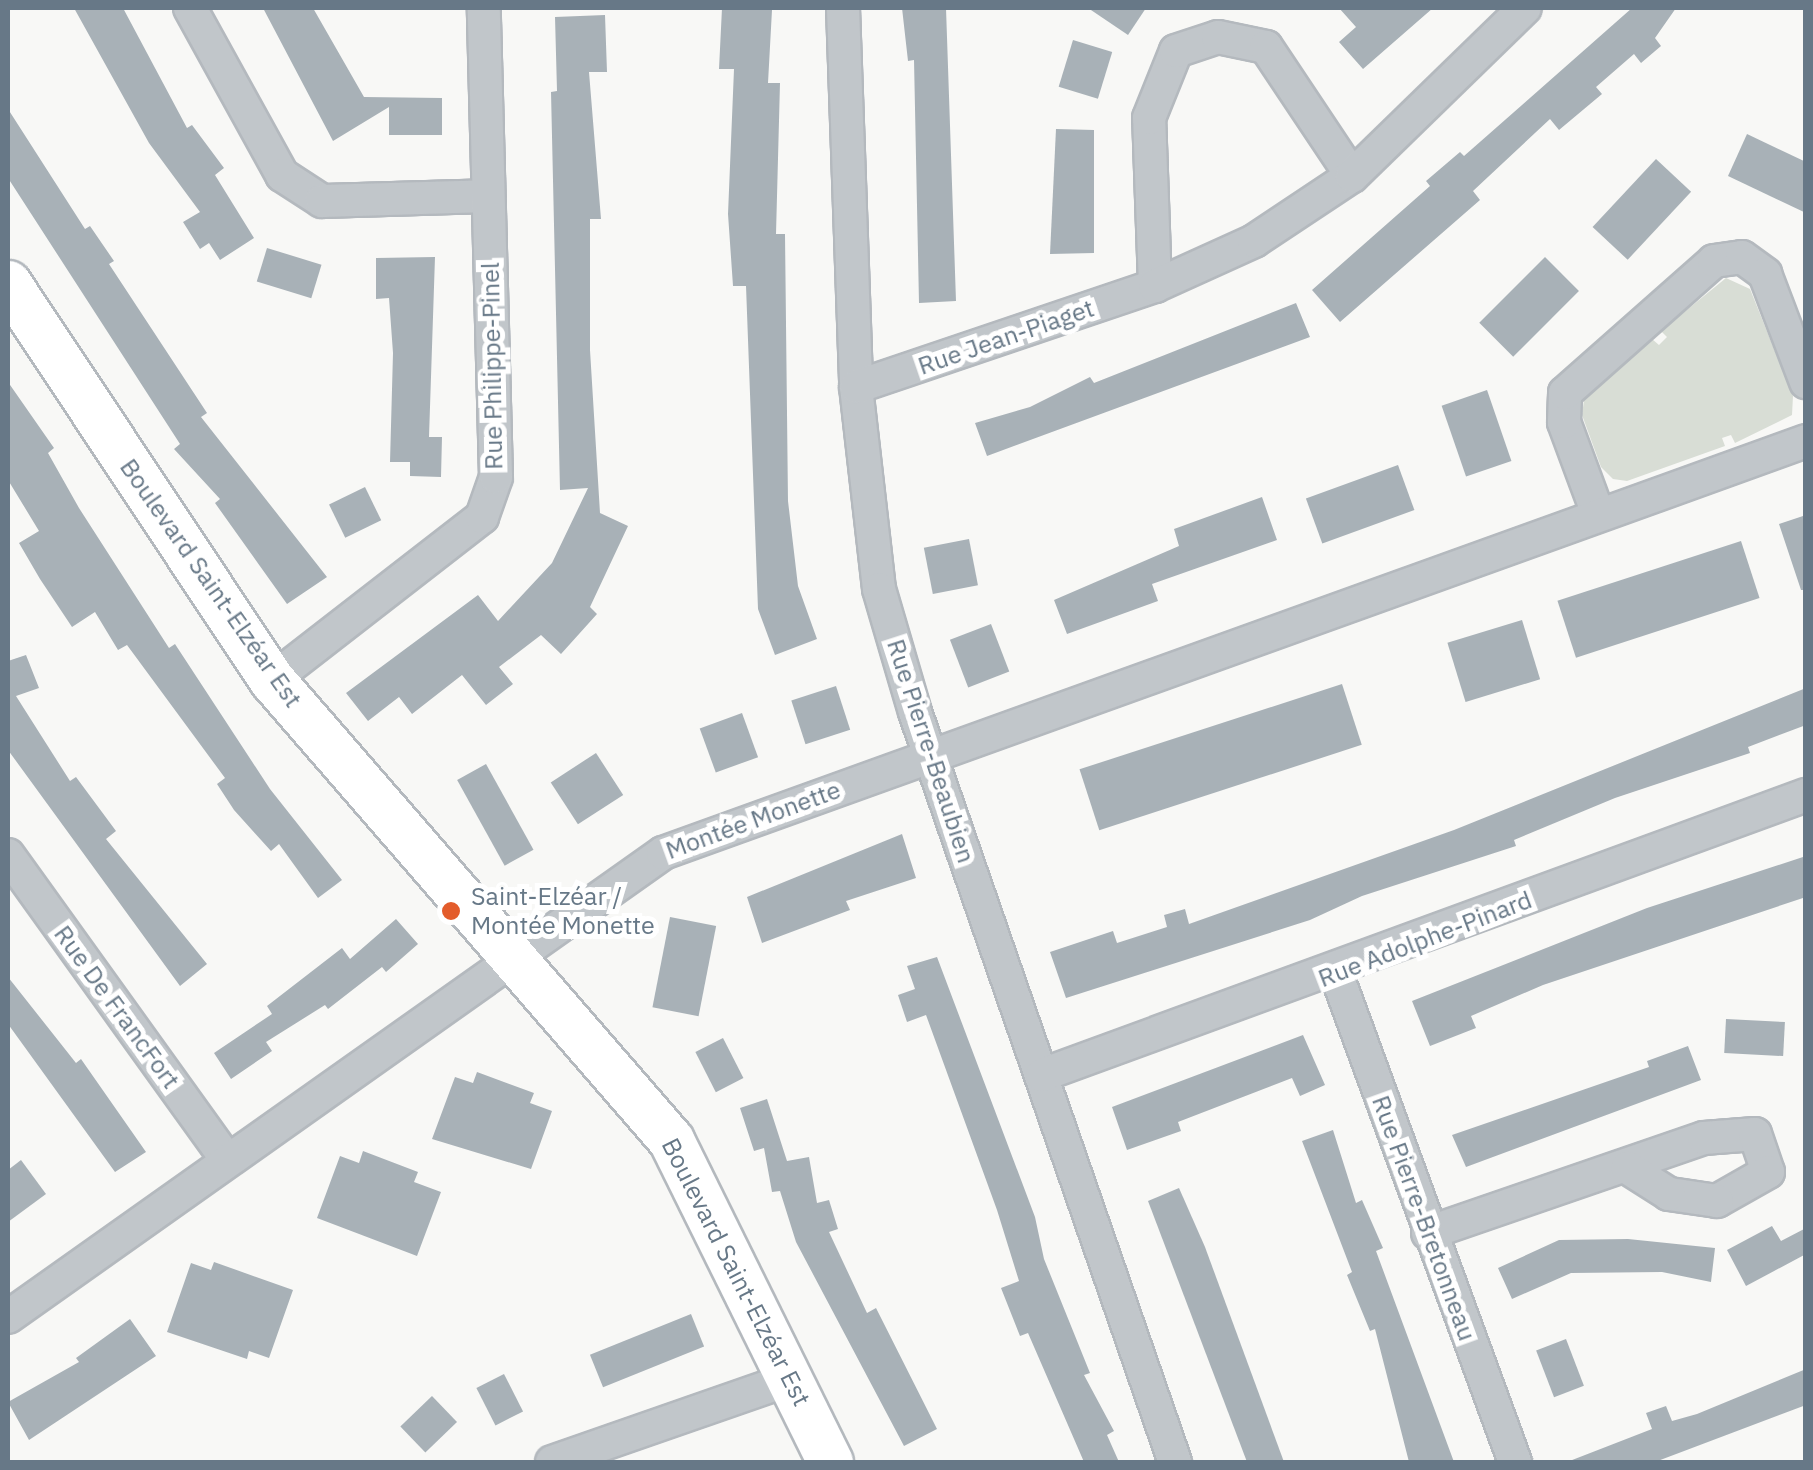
<!DOCTYPE html>
<meta charset="utf-8">
<style>
body{margin:0}
#map{position:relative;width:1813px;height:1470px;overflow:hidden;background:#f8f8f6;font-family:"IBM Plex Sans",sans-serif}
div>[style]{position:absolute}
.green>*{inset:0;background:#d8ddd5}
.building>*{inset:0;background:#a8b1b7;transform-origin:0 0}
.roads{filter:drop-shadow(2px 0 #b4b9be) drop-shadow(-2px 0 #b4b9be) drop-shadow(0 2px #b4b9be) drop-shadow(0 -2px #b4b9be)}
.street>*{height:32px;margin:-16px;padding:0 16px;transform-origin:16px;border-radius:16px;background:#c1c6ca}
.secondary>*{height:45px;margin:-22.5px;padding:0 22.5px;transform-origin:22.5px;border-radius:22.5px;background:#fff}
.dots>*{width:28px;height:28px;translate:-50% -50%;box-sizing:border-box;border:5px solid #fff;border-radius:50%}
span{translate:-50% -50%;white-space:nowrap;text-align:center;line-height:1.15;-webkit-text-stroke:10px #fff;paint-order:stroke}
.street-label{font-size:25px;color:#677887}
.poi-label{font-size:25px;color:#677887}
.left{translate:0 -50%;text-align:left}
.frame{position:absolute;inset:0;border:10px solid #677887;pointer-events:none}
</style>
<div id="map">
<div class="green">
<div style="clip-path:polygon(1726px 278px,1750px 289px,1793px 396px,1792px 415px,1735px 443px,1731px 435px,1722px 438px,1725px 446px,1627px 481px,1613px 479px,1601px 467px,1582px 415px,1584px 400px,1652px 339px,1659px 345px,1667px 337px,1661px 331px)"></div>
</div>
<div class="building">
<div style="clip-path:polygon(74px 8px,123px 8px,187px 128px,192px 125px,224px 168px,215px 175px,254px 238px,220px 260px,209px 243px,200px 249px,183px 222px,200px 212px,149px 143px)"></div>
<div style="clip-path:polygon(263px 8px,313px 8px,364px 97px,442px 98px,442px 135px,389px 135px,389px 107px,333px 141px)"></div>
<div style="clip-path:polygon(722px 8px,772px 10px,768px 83px,780px 83px,776px 234px,785px 234px,788px 501px,798px 586px,817px 639px,775px 655px,758px 609px,746px 286px,733px 286px,728px 214px,734px 69px,719px 69px)"></div>
<div style="clip-path:polygon(902px 8px,946px 8px,956px 301px,919px 303px,914px 60px,908px 61px)"></div>
<div style="clip-path:polygon(1088px 8px,1146px 8px,1128px 35px)"></div>
<div style="clip-path:polygon(1339px 8px,1433px 8px,1363px 69px,1339px 42px,1356px 27px)"></div>
<div style="clip-path:polygon(1632px 8px,1676px 8px,1655px 38px,1661px 46px,1641px 63px,1634px 54px,1596px 87px,1602px 94px,1559px 130px,1550px 119px,1473px 191px,1480px 200px,1340px 322px,1312px 290px,1430px 186px,1426px 181px,1460px 152px,1464px 156px)"></div>
<div style="clip-path:polygon(605px 15px,607px 72px,589px 72px,601px 219px,590px 219px,590px 350px,600px 513px,628px 526px,590px 607px,597px 614px,561px 654px,541px 635px,499px 667px,513px 684px,486px 705px,462px 675px,412px 714px,399px 697px,368px 721px,346px 693px,478px 595px,498px 621px,552px 563px,588px 488px,560px 490px,551px 92px,557px 91px,555px 17px)"></div>
<div style="left:1073px;top:40px;width:41px;height:49px;rotate:17deg"></div>
<div style="clip-path:polygon(8px 109px,85px 229px,90px 226px,114px 261px,109px 264px,207px 413px,201px 417px,327px 577px,287px 604px,215px 503px,220px 499px,174px 449px,180px 444px,8px 178px)"></div>
<div style="clip-path:polygon(1056px 129px,1094px 130px,1094px 253px,1050px 254px)"></div>
<div style="clip-path:polygon(1747px 134px,1806px 162px,1806px 213px,1728px 176px)"></div>
<div style="left:1656px;top:159px;width:48px;height:93px;rotate:43deg"></div>
<div style="left:267px;top:248px;width:57px;height:35px;rotate:17deg"></div>
<div style="clip-path:polygon(435px 257px,429px 437px,442px 437px,441px 477px,410px 476px,410px 462px,390px 462px,393px 353px,389px 298px,376px 299px,376px 258px)"></div>
<div style="left:1545px;top:257px;width:48px;height:93px;rotate:45deg"></div>
<div style="clip-path:polygon(1296px 303px,1310px 337px,987px 456px,975px 423px,1030px 407px,1090px 377px,1094px 383px)"></div>
<div style="clip-path:polygon(8px 382px,54px 448px,48px 453px,79px 508px,169px 648px,175px 644px,270px 789px,342px 880px,318px 898px,279px 844px,271px 851px,234px 810px,217px 784px,225px 778px,127px 645px,118px 650px,95px 612px,72px 627px,40px 579px,19px 543px,39px 531px,8px 480px)"></div>
<div style="left:1487px;top:390px;width:75px;height:48px;rotate:71deg"></div>
<div style="left:1398px;top:465px;width:48px;height:98px;rotate:70deg"></div>
<div style="left:365px;top:487px;width:37px;height:40px;rotate:64deg"></div>
<div style="clip-path:polygon(1262px 497px,1277px 540px,1152px 584px,1158px 601px,1067px 634px,1054px 600px,1179px 546px,1174px 529px)"></div>
<div style="clip-path:polygon(1806px 515px,1806px 590px,1801px 590px,1779px 524px)"></div>
<div style="left:969px;top:539px;width:47px;height:46px;rotate:79deg"></div>
<div style="left:1741px;top:541px;width:60px;height:193px;rotate:72deg"></div>
<div style="left:1522px;top:620px;width:62px;height:78px;rotate:73deg"></div>
<div style="left:991px;top:624px;width:51px;height:44px;rotate:69deg"></div>
<div style="clip-path:polygon(26px 655px,39px 688px,16px 696px,70px 781px,76px 777px,116px 831px,106px 839px,207px 964px,180px 986px,8px 750px,8px 661px)"></div>
<div style="left:1342px;top:684px;width:64px;height:276px;rotate:72deg"></div>
<div style="left:836px;top:686px;width:46px;height:47px;rotate:72deg"></div>
<div style="clip-path:polygon(1806px 688px,1806px 725px,1748px 747px,1750px 753px,1615px 798px,1514px 840px,1516px 846px,1362px 896px,1310px 920px,1066px 998px,1050px 952px,1113px 931px,1117px 943px,1167px 927px,1164px 915px,1185px 909px,1189px 924px,1268px 896px,1454px 830px)"></div>
<div style="left:742px;top:713px;width:47px;height:45px;rotate:70deg"></div>
<div style="left:596px;top:753px;width:50px;height:54px;rotate:57deg"></div>
<div style="left:486px;top:764px;width:98px;height:33px;rotate:61deg"></div>
<div style="clip-path:polygon(902px 834px,916px 878px,846px 901px,850px 910px,762px 943px,747px 897px)"></div>
<div style="clip-path:polygon(1806px 856px,1806px 897px,1543px 985px,1471px 1016px,1476px 1028px,1430px 1046px,1412px 1001px,1647px 908px)"></div>
<div style="left:670px;top:917px;width:47px;height:92px;rotate:11deg"></div>
<div style="clip-path:polygon(396px 919px,418px 944px,386px 972px,382px 967px,328px 1009px,325px 1005px,266px 1042px,272px 1051px,231px 1079px,214px 1053px,272px 1014px,267px 1006px,342px 948px,350px 959px)"></div>
<div style="clip-path:polygon(937px 957px,1035px 1217px,1044px 1259px,1090px 1373px,1084px 1375px,1114px 1431px,1107px 1435px,1119px 1462px,1084px 1462px,1028px 1333px,1020px 1336px,1001px 1288px,1019px 1281px,997px 1210px,926px 1015px,907px 1022px,898px 995px,915px 989px,907px 966px)"></div>
<div style="clip-path:polygon(8px 977px,76px 1063px,81px 1059px,146px 1152px,115px 1172px,8px 1024px)"></div>
<div style="left:1726px;top:1019px;width:59px;height:34px;rotate:3deg"></div>
<div style="clip-path:polygon(1303px 1035px,1325px 1085px,1300px 1096px,1292px 1078px,1178px 1122px,1181px 1131px,1127px 1150px,1112px 1107px)"></div>
<div style="left:723px;top:1038px;width:45px;height:31px;rotate:63deg"></div>
<div style="clip-path:polygon(1688px 1046px,1701px 1080px,1466px 1167px,1452px 1135px,1649px 1067px,1647px 1061px)"></div>
<div style="clip-path:polygon(477px 1072px,534px 1093px,530px 1103px,552px 1111px,531px 1169px,432px 1139px,455px 1077px,473px 1083px)"></div>
<div style="clip-path:polygon(767px 1099px,787px 1161px,809px 1157px,817px 1203px,829px 1200px,838px 1229px,829px 1232px,867px 1313px,876px 1308px,937px 1429px,904px 1446px,796px 1242px,780px 1191px,772px 1192px,764px 1148px,754px 1151px,740px 1108px)"></div>
<div style="clip-path:polygon(1333px 1130px,1356px 1203px,1362px 1200px,1383px 1248px,1376px 1251px,1454px 1462px,1409px 1462px,1375px 1329px,1370px 1331px,1347px 1275px,1352px 1272px,1302px 1141px)"></div>
<div style="clip-path:polygon(363px 1151px,418px 1172px,414px 1182px,441px 1192px,417px 1256px,317px 1218px,340px 1156px,359px 1163px)"></div>
<div style="clip-path:polygon(21px 1160px,46px 1194px,8px 1222px,8px 1170px)"></div>
<div style="clip-path:polygon(1179px 1188px,1205px 1247px,1284px 1462px,1247px 1462px,1148px 1201px)"></div>
<div style="clip-path:polygon(1772px 1226px,1781px 1241px,1806px 1228px,1806px 1254px,1746px 1286px,1727px 1250px)"></div>
<div style="clip-path:polygon(1628px 1239px,1715px 1248px,1711px 1282px,1662px 1272px,1571px 1273px,1512px 1299px,1498px 1268px,1559px 1240px)"></div>
<div style="clip-path:polygon(214px 1262px,293px 1290px,269px 1358px,249px 1351px,247px 1359px,167px 1332px,191px 1263px,211px 1270px)"></div>
<div style="left:691px;top:1314px;width:35px;height:109px;rotate:68deg"></div>
<div style="clip-path:polygon(130px 1319px,156px 1356px,29px 1440px,8px 1402px,79px 1362px,76px 1358px)"></div>
<div style="left:1566px;top:1339px;width:50px;height:32px;rotate:69deg"></div>
<div style="clip-path:polygon(1806px 1369px,1806px 1405px,1655px 1462px,1567px 1462px,1652px 1429px,1646px 1413px,1666px 1406px,1672px 1421px,1697px 1414px)"></div>
<div style="left:504px;top:1374px;width:42px;height:31px;rotate:63deg"></div>
<div style="left:432px;top:1396px;width:36px;height:44px;rotate:46deg"></div>
</div>
<div class="roads">
<div class="street">
<div style="left:190px;top:8px;width:191px;rotate:61.1deg"></div>
<div style="left:282px;top:175px;width:48px;rotate:33deg"></div>
<div style="left:322px;top:201px;width:165px;rotate:-1.7deg"></div>
<div style="left:843px;top:8px;width:379px;rotate:88deg"></div>
<div style="left:856px;top:387px;width:203px;rotate:83.5deg"></div>
<div style="left:879px;top:589px;width:128px;rotate:73.7deg"></div>
<div style="left:915px;top:712px;width:794px;rotate:70.88deg"></div>
<div style="left:1155px;top:286px;width:168px;rotate:-92deg"></div>
<div style="left:1149px;top:118px;width:72px;rotate:-68.1deg"></div>
<div style="left:1176px;top:51px;width:44px;rotate:-18.4deg"></div>
<div style="left:1218px;top:37px;width:49px;rotate:11.8deg"></div>
<div style="left:1266px;top:47px;width:155px;rotate:56.3deg"></div>
<div style="left:856px;top:387px;width:316px;rotate:-18.7deg"></div>
<div style="left:1155px;top:286px;width:109px;rotate:-24.4deg"></div>
<div style="left:1254px;top:241px;width:118px;rotate:-33.6deg"></div>
<div style="left:1352px;top:176px;width:241px;rotate:-44.2deg"></div>
<div style="left:1598px;top:514px;width:98px;rotate:-110.3deg"></div>
<div style="left:1564px;top:422px;width:29px;rotate:-88deg"></div>
<div style="left:1565px;top:393px;width:199px;rotate:-41.5deg"></div>
<div style="left:1714px;top:261px;width:28px;rotate:-8deg"></div>
<div style="left:1742px;top:257px;width:29px;rotate:36deg"></div>
<div style="left:1765px;top:274px;width:116px;rotate:69.2deg"></div>
<div style="left:272px;top:680px;width:266px;rotate:-37.8deg"></div>
<div style="left:482px;top:517px;width:42px;rotate:-70.7deg"></div>
<div style="left:496px;top:477px;width:469px;rotate:-91.5deg"></div>
<div style="left:8px;top:855px;width:375px;rotate:54.3deg"></div>
<div style="left:1336px;top:973px;width:521px;rotate:69.89deg"></div>
<div style="left:1042px;top:1075px;width:814px;rotate:-20.13deg"></div>
<div style="left:1428px;top:1233px;width:292px;rotate:-19deg"></div>
<div style="left:1704px;top:1138px;width:51px;rotate:-4.5deg"></div>
<div style="left:1755px;top:1134px;width:40px;rotate:71.1deg"></div>
<div style="left:1768px;top:1172px;width:59px;rotate:150.4deg"></div>
<div style="left:1717px;top:1201px;width:49px;rotate:-171.7deg"></div>
<div style="left:1669px;top:1194px;width:49px;rotate:-147.6deg"></div>
<div style="left:8px;top:1317px;width:803px;rotate:-35.31deg"></div>
<div style="left:663px;top:853px;width:1215px;rotate:-19.82deg"></div>
<div style="left:552px;top:1462px;width:255px;rotate:-19.2deg"></div>
</div>
<div class="secondary">
<div style="left:8px;top:283px;width:477px;rotate:56.4deg"></div>
<div style="left:272px;top:680px;width:609px;rotate:49.06deg"></div>
<div style="left:671px;top:1140px;width:359px;rotate:63.7deg"></div>
</div>
</div>
<div class="dots">
<div style="left:451px;top:911px;background:#e35c2b"></div>
</div>
<div class="street-label">
<span style="left:1006px;top:337px;rotate:-19deg">Rue Jean-Piaget</span>
<span style="left:492px;top:366px;rotate:-91deg">Rue Philippe-Pinel</span>
<span style="left:211px;top:583px;rotate:55deg">Boulevard Saint-Elzéar Est</span>
<span style="left:931px;top:751px;rotate:72deg">Rue Pierre-Beaubien</span>
<span style="left:753px;top:820px;rotate:-20deg">Montée Monette</span>
<span style="left:1425px;top:939px;rotate:-21deg">Rue Adolphe-Pinard</span>
<span style="left:117px;top:1007px;rotate:54deg">Rue De FrancFort</span>
<span style="left:1424px;top:1218px;rotate:70deg">Rue Pierre-Bretonneau</span>
<span style="left:736px;top:1272px;rotate:63deg">Boulevard Saint-Elzéar Est</span>
</div>
<div class="poi-label">
<span class="left" style="left:471px;top:911px">Saint-Elzéar /<br>Montée Monette</span>
</div>
<div class="frame"></div>
</div>
